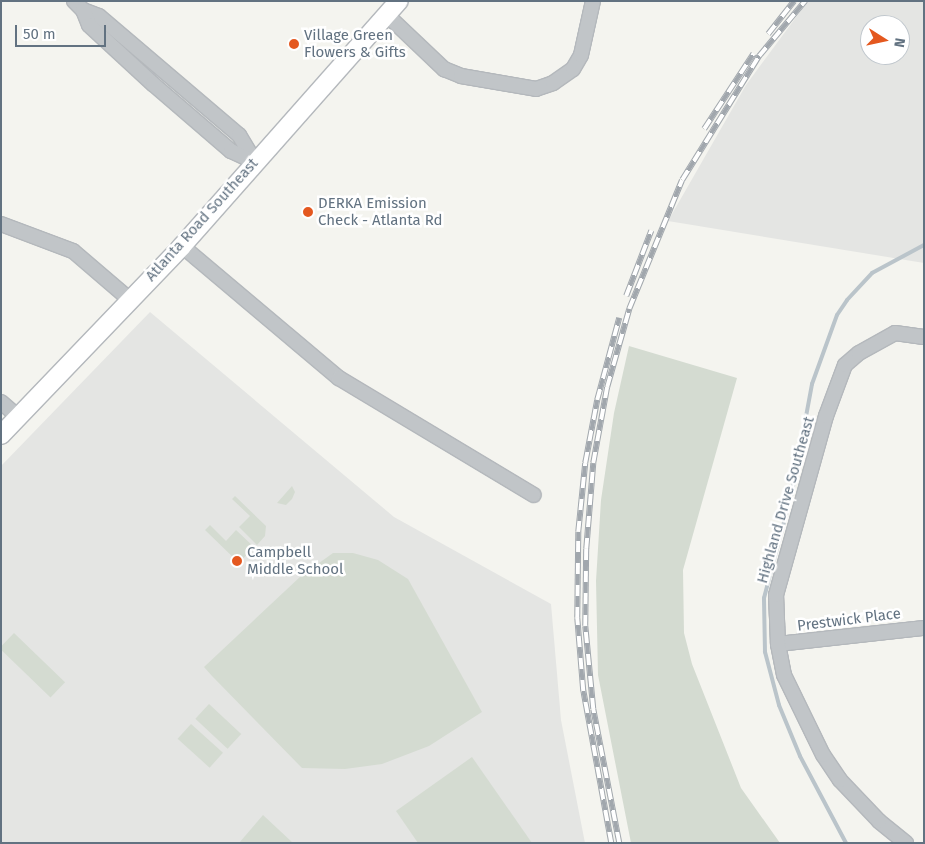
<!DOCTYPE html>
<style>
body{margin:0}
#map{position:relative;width:925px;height:844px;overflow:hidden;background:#f4f4ef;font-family:"Fira Sans",sans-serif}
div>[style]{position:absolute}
.built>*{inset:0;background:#e4e5e3}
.green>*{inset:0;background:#d4dbd1;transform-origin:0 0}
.stream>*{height:4px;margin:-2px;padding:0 2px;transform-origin:2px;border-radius:2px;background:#bac4ca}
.roads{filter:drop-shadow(1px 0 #b4b8bc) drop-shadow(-1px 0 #b4b8bc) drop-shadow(0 1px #b4b8bc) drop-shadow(0 -1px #b4b8bc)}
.minor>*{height:14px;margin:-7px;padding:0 7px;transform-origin:7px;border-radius:7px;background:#c1c5c8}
.major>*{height:18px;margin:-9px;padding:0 9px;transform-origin:9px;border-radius:9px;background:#fff}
.rail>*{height:5.5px;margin-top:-2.75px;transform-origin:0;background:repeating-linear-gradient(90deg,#fff 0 11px,#a1a7ad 0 22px);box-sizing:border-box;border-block:1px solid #a1a7ad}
.dots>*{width:14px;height:14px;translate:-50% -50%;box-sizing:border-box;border:2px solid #fff;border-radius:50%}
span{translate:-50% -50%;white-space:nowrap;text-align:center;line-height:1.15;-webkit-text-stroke:5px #fff;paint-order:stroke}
.poi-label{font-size:15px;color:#627281}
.left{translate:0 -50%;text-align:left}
.street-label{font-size:15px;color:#627281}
.frame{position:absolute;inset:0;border:2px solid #627281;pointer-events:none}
.north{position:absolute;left:860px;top:15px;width:50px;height:50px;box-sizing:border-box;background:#fff;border:1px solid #c0c7cd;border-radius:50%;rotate:100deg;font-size:14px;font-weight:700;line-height:20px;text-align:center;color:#627281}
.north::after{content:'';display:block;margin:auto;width:18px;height:22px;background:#e4581f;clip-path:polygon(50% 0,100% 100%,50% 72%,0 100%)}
.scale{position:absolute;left:15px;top:25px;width:91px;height:22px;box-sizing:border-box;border:2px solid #627281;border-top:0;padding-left:6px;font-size:15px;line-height:18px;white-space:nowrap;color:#627281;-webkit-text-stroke:4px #fff;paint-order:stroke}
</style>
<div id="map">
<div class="built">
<div style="clip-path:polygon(evenodd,808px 1px,924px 1px,924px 263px,668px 221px,746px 85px,808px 1px,870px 25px,900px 25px,900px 55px,870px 55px,870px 25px)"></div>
<div style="clip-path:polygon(150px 312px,394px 517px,551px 604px,561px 720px,585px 843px,1px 843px,1px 466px)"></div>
</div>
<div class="green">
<div style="clip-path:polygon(629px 346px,737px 378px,683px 570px,684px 633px,692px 664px,741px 788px,780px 843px,631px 843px,598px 675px,596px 581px,601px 500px,614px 413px)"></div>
<div style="clip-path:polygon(292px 486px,295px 492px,292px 499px,286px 505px,277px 503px)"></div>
<div style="clip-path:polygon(235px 496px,266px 526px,265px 536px,257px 545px,239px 527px,250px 516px,232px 499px)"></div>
<div style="clip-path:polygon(210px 525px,226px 541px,236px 530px,254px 547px,239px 563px,205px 530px)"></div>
<div style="clip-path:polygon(333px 553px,353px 553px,378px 560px,408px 579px,482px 712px,429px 746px,382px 764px,345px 769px,302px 768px,212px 676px,204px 667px,301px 576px)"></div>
<div style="left:14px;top:633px;width:71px;height:21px;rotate:44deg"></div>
<div style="left:209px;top:704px;width:44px;height:20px;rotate:43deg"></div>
<div style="left:191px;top:724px;width:43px;height:20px;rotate:42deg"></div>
<div style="clip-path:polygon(472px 757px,532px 843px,418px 843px,396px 811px)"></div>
<div style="clip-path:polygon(263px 815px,293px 843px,239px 843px)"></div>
</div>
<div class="stream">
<div style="left:846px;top:843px;width:98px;rotate:-117.9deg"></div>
<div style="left:800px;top:756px;width:55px;rotate:-112.4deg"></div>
<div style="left:779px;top:705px;width:55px;rotate:-104.8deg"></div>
<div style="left:765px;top:652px;width:54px;rotate:-91.1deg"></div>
<div style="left:764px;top:598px;width:110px;rotate:-75.2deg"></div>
<div style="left:792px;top:492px;width:110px;rotate:-79.5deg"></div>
<div style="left:812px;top:384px;width:73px;rotate:-70.1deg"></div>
<div style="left:837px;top:315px;width:18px;rotate:-56deg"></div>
<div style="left:847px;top:300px;width:37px;rotate:-47deg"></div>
<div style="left:872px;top:273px;width:59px;rotate:-28.3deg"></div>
</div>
<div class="roads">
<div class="minor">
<div style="left:74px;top:1px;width:13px;rotate:45deg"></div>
<div style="left:83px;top:10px;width:17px;rotate:21deg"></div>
<div style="left:99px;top:16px;width:184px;rotate:40.4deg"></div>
<div style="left:239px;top:135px;width:31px;rotate:59deg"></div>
<div style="left:83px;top:10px;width:16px;rotate:68deg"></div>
<div style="left:89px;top:25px;width:87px;rotate:42.7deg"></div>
<div style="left:153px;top:84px;width:103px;rotate:40.7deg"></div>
<div style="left:231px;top:151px;width:26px;rotate:25deg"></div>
<div style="left:387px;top:15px;width:79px;rotate:43.5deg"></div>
<div style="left:444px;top:69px;width:18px;rotate:22deg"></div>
<div style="left:461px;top:76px;width:76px;rotate:9.8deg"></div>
<div style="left:536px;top:89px;width:18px;rotate:-19deg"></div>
<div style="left:553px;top:83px;width:24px;rotate:-35deg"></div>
<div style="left:573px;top:69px;width:16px;rotate:-60deg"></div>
<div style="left:581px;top:55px;width:55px;rotate:-77.5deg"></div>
<div style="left:1px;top:224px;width:77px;rotate:20.6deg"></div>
<div style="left:73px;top:251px;width:74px;rotate:40.6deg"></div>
<div style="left:182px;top:246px;width:205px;rotate:40.1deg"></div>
<div style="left:339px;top:378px;width:227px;rotate:31deg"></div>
<div style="left:1px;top:402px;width:23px;rotate:41deg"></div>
<div style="left:778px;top:644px;width:147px;rotate:-6.3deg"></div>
<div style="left:906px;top:843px;width:35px;rotate:-141deg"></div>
<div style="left:879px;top:821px;width:57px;rotate:-133.6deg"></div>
<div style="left:840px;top:780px;width:30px;rotate:-124deg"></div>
<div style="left:823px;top:755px;width:89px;rotate:-116deg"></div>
<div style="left:784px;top:675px;width:32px;rotate:-101deg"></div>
<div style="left:778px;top:644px;width:49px;rotate:-92.3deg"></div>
<div style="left:776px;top:595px;width:186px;rotate:-74.4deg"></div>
<div style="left:826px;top:416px;width:54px;rotate:-69.6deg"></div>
<div style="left:845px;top:365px;width:18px;rotate:-41deg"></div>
<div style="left:859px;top:353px;width:41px;rotate:-29.1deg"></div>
<div style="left:895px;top:333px;width:29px;rotate:8deg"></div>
</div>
<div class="major">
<div style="left:1px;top:435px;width:262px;rotate:-46.2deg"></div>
<div style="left:182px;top:246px;width:327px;rotate:-48.5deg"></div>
</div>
</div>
<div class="rail">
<div style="left:768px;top:34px;width:42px;rotate:-51.8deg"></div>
<div style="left:704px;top:129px;width:90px;rotate:-56.8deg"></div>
<div style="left:626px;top:296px;width:70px;rotate:-69deg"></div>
<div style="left:611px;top:843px;width:155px;rotate:-100.4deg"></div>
<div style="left:583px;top:691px;width:73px;rotate:-94.7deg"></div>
<div style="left:577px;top:618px;width:86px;rotate:-89.3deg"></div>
<div style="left:578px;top:532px;width:69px;rotate:-84.2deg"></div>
<div style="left:585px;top:463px;width:64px;rotate:-79.2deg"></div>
<div style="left:597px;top:400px;width:85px;rotate:-75deg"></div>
<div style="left:619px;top:843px;width:136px;rotate:-101deg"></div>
<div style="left:593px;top:709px;width:83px;rotate:-95.5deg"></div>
<div style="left:585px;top:626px;width:77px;rotate:-89.3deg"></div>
<div style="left:586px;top:549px;width:86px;rotate:-85.3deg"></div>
<div style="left:593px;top:463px;width:77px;rotate:-79.6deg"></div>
<div style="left:607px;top:387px;width:81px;rotate:-74.2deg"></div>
<div style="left:629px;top:309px;width:139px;rotate:-67.7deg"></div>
<div style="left:682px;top:180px;width:146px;rotate:-58.2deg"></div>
<div style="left:759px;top:56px;width:72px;rotate:-50.1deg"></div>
</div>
<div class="dots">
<div style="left:294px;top:44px;background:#e4581f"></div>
<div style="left:308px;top:212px;background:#e4581f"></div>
<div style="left:237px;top:561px;background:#e4581f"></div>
</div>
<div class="poi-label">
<span class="left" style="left:304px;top:44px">Village Green<br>Flowers &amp; Gifts</span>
<span class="left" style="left:318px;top:212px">DERKA Emission<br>Check - Atlanta Rd</span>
<span class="left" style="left:247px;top:561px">Campbell<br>Middle School</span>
</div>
<div class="street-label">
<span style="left:202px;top:220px;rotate:-48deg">Atlanta Road Southeast</span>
<span style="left:786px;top:500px;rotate:-74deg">Highland Drive Southeast</span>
<span style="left:849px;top:620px;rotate:-7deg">Prestwick Place</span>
</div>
<div class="frame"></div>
<div class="north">N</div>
<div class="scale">50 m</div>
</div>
